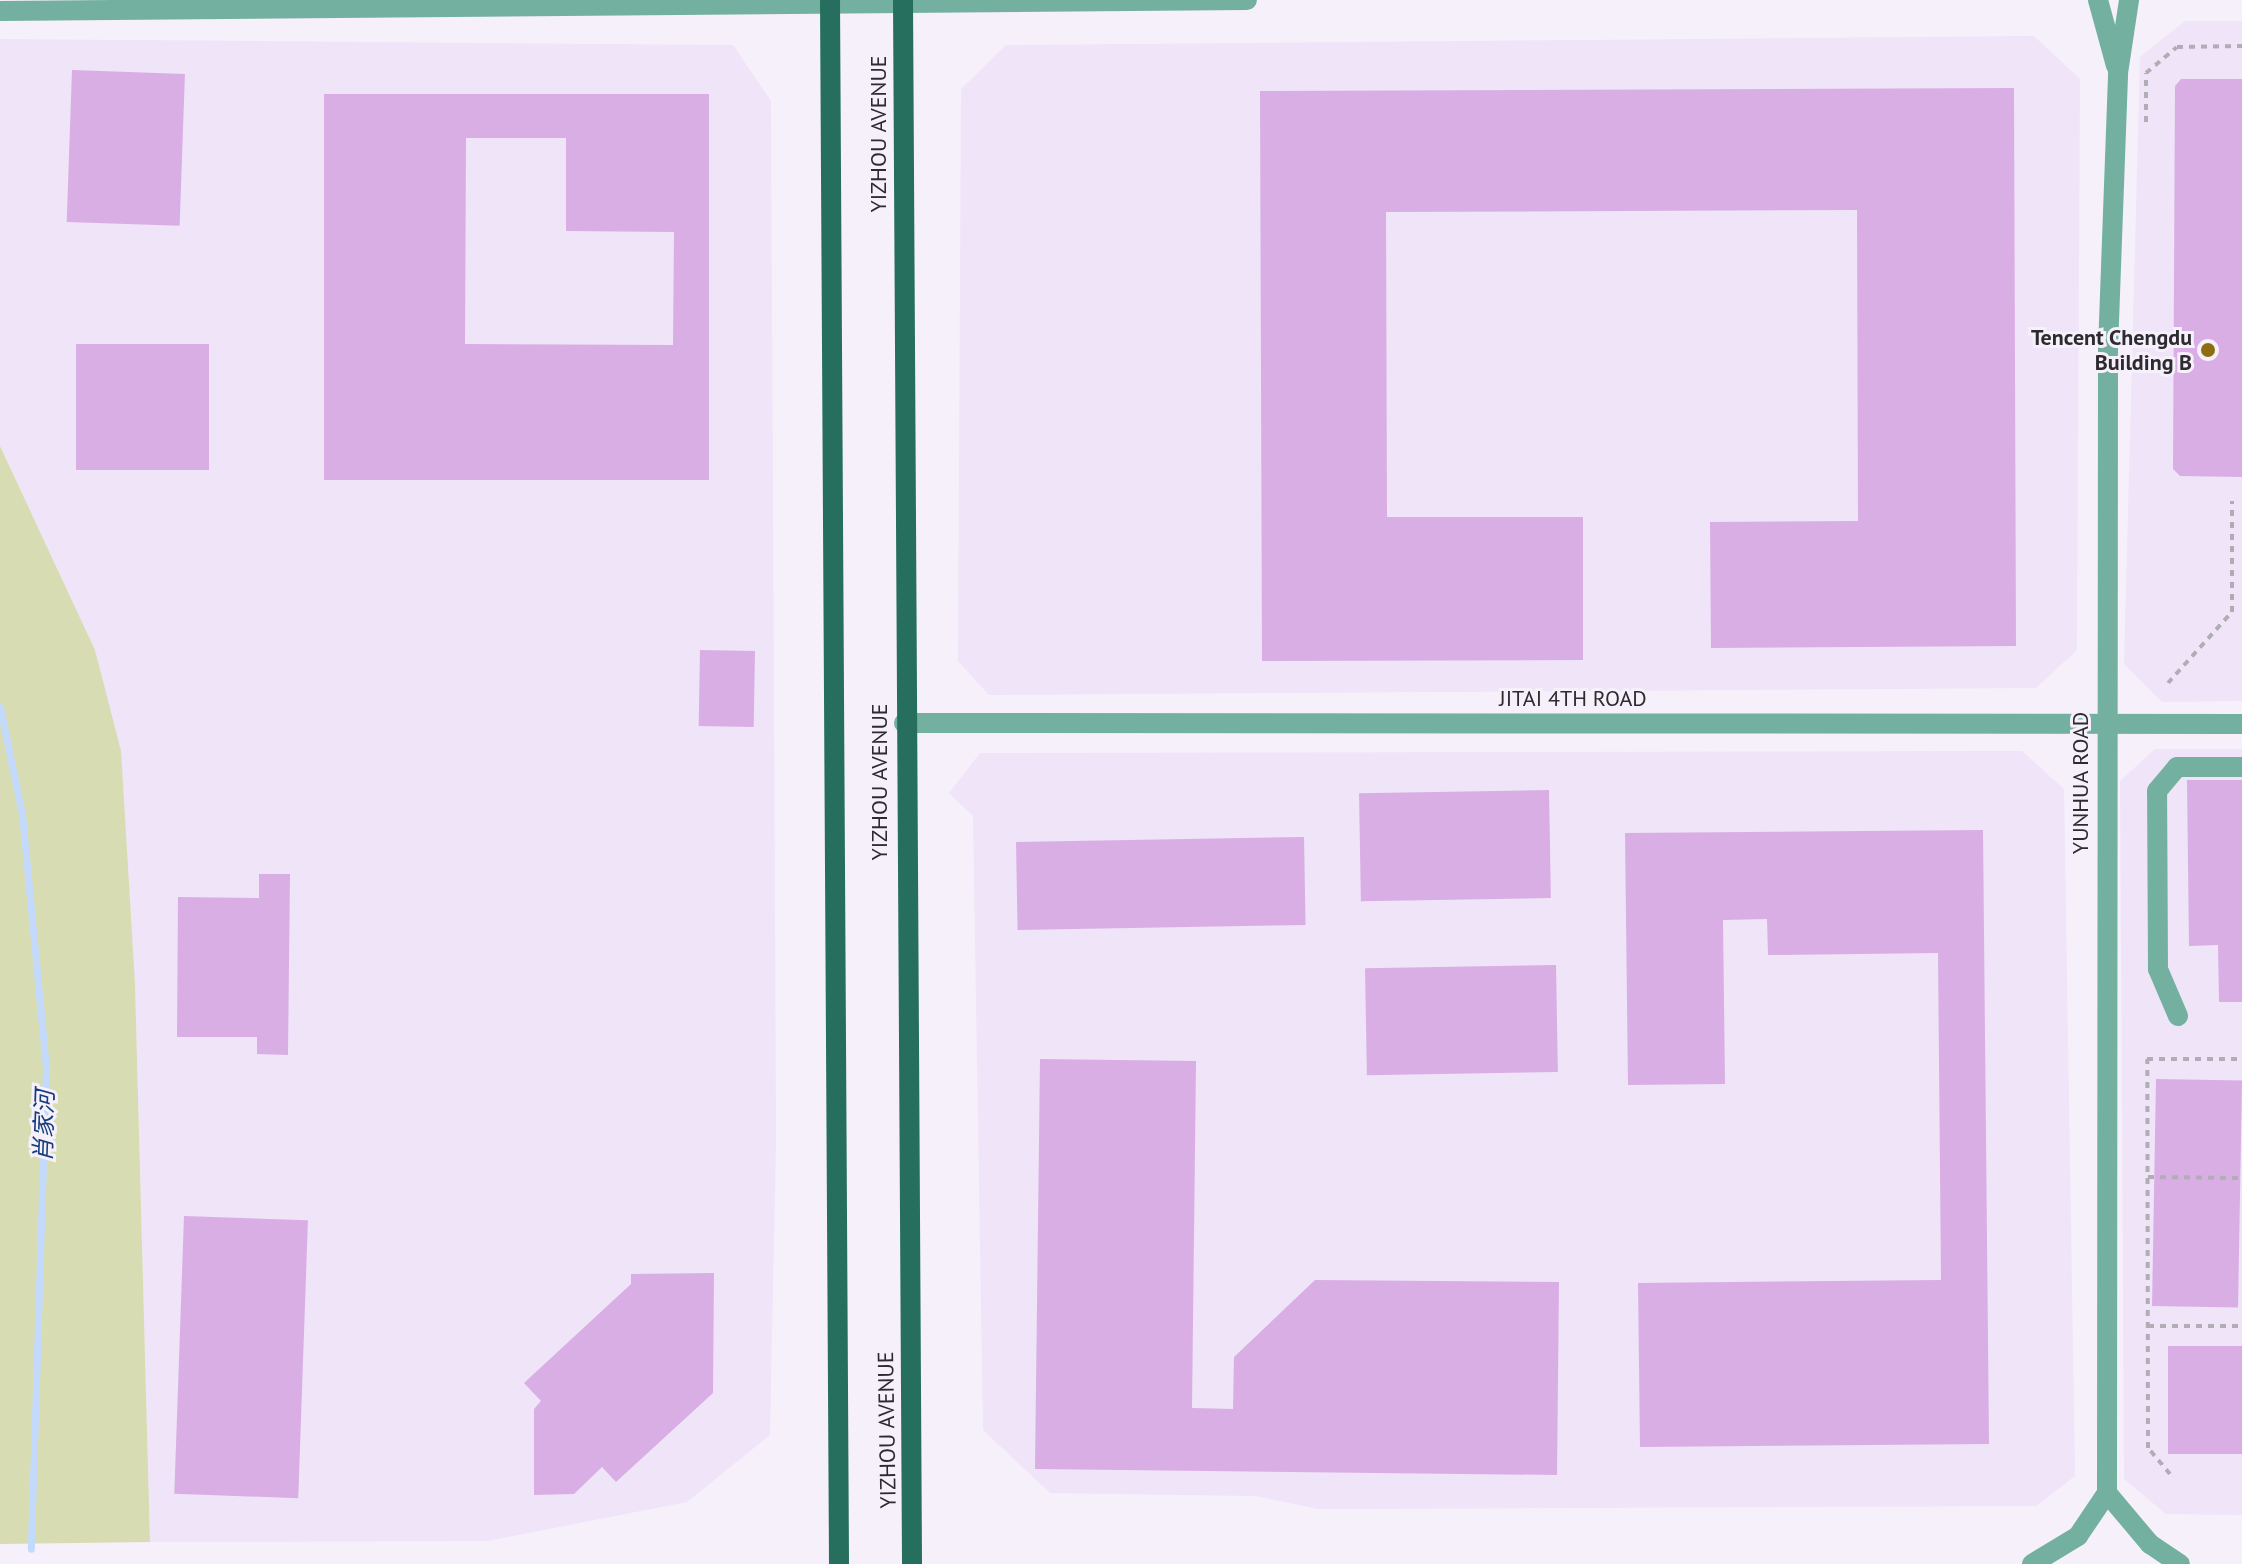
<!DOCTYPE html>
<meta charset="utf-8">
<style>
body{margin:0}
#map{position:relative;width:2242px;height:1564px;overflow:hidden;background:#f6f0fb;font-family:"PT Sans","Noto Sans SC",sans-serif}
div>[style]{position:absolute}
.commercial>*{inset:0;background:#efe4f8}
.green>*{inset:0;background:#d7dcb2}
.stream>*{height:7px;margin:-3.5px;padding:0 3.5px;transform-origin:3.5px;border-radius:3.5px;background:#c4dafc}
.building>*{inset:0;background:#d9aee4;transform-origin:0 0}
.path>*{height:4px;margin-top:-2px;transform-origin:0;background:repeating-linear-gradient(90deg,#b1adb5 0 6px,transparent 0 12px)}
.minor>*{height:20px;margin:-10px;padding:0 10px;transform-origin:10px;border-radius:10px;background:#74b0a0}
.major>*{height:20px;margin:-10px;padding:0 10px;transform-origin:10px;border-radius:10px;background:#266e5e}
.dots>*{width:22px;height:22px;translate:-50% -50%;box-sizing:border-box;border:4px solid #f6f0fb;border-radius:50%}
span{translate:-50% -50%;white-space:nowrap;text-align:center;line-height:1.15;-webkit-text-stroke:6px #f6f0fb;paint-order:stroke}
.street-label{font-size:22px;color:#2d2b2f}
.poi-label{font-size:22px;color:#2d2b2f;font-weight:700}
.right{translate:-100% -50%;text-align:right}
.water-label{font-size:24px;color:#153d7d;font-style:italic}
</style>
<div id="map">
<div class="commercial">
<div style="clip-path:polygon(2185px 21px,2242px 21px,2242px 701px,2162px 702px,2124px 664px,2140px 57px)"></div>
<div style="clip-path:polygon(2034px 36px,2080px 79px,2077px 650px,2036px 688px,989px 695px,958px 661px,961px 89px,1006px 45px)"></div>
<div style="clip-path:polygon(0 39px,733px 45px,771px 101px,776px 1138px,770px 1435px,687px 1502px,487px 1541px,150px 1542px,135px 984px,95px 650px,0 446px)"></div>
<div style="clip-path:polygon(2155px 749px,2242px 749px,2242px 1515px,2166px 1514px,2124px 1479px,2120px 781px)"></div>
<div style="clip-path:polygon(2022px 751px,2064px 789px,2075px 1476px,2036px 1506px,1318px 1509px,1256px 1496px,1050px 1493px,983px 1430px,973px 816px,949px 793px,980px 753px)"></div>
</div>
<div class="green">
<div style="clip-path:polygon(0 446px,95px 650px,121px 751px,135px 984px,150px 1542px,0 1544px)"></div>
</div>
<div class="stream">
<div style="left:0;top:707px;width:109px;rotate:78.4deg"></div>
<div style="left:22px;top:814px;width:253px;rotate:84.6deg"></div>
<div style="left:46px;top:1066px;width:483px;rotate:91.8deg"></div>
</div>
<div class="building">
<div style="left:72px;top:70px;width:113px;height:152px;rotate:2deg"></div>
<div style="clip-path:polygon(2181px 79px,2242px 79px,2242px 477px,2180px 476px,2173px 469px,2175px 86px)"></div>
<div style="clip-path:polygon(2014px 88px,2016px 646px,1711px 648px,1710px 522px,1858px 521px,1857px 210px,1386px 212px,1387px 517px,1583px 517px,1583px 660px,1262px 661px,1260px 91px)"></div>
<div style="clip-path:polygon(evenodd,324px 94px,709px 94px,709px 480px,324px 480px,324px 94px,466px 138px,566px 138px,566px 231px,674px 232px,673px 345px,465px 344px,466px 138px)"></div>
<div style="left:76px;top:344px;width:133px;height:126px"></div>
<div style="left:700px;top:650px;width:55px;height:76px;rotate:1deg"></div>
<div style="clip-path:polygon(2187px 780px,2242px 780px,2242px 1002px,2219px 1002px,2218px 945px,2189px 946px)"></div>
<div style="left:1549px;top:790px;width:108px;height:190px;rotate:89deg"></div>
<div style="clip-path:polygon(1983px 830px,1989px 1444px,1640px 1447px,1638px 1283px,1941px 1280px,1938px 953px,1768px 955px,1767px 919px,1723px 920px,1725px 1084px,1628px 1085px,1625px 833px)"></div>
<div style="left:1304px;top:837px;width:88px;height:288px;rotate:89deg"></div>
<div style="clip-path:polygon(259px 874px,290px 874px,288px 1055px,257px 1054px,257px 1037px,177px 1037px,178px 897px,259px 898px)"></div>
<div style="left:1556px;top:965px;width:107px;height:191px;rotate:89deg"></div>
<div style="clip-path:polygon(1040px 1059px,1196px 1061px,1192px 1408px,1233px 1409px,1234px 1357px,1315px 1280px,1559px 1282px,1557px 1475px,1035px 1469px)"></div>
<div style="left:2156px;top:1079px;width:86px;height:227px;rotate:1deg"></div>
<div style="left:184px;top:1216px;width:124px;height:278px;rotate:2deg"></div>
<div style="clip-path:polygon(714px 1273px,713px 1393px,616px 1482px,602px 1467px,574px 1494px,534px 1495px,534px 1409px,541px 1401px,524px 1383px,631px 1284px,631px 1274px)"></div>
<div style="left:2168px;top:1346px;width:74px;height:108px"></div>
</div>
<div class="path">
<div style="left:2146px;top:122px;width:49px;rotate:-90deg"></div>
<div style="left:2146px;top:73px;width:40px;rotate:-40deg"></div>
<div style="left:2177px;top:47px;width:65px;rotate:-0.9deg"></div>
<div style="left:2168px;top:683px;width:96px;rotate:-48deg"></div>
<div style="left:2232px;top:612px;width:111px;rotate:-90deg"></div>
<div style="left:2148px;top:1177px;width:94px;rotate:0.6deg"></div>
<div style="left:2148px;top:1326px;width:94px"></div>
<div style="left:2170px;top:1474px;width:34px;rotate:-130deg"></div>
<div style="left:2148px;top:1448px;width:389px;rotate:-90.1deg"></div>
<div style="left:2147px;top:1059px;width:95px"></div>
</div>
<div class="minor">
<div style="left:2098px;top:0;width:68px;rotate:74.7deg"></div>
<div style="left:0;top:11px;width:1247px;rotate:-0.51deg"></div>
<div style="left:904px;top:723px;width:1338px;rotate:0.04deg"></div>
<div style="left:2178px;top:1016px;width:51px;rotate:-113.1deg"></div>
<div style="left:2158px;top:969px;width:178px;rotate:-90.3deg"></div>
<div style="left:2157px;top:791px;width:31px;rotate:-50deg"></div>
<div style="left:2177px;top:767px;width:65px"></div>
<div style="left:2107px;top:1493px;width:1144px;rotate:-89.95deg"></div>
<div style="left:2108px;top:349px;width:276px;rotate:-87.9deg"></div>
<div style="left:2118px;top:73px;width:74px;rotate:-81.4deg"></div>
<div style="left:2032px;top:1564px;width:54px;rotate:-31.3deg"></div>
<div style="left:2078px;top:1536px;width:52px;rotate:-56deg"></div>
<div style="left:2107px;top:1493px;width:67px;rotate:49.9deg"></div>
<div style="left:2150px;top:1544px;width:36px;rotate:34deg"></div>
</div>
<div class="major">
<div style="left:830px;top:0;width:1564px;rotate:89.67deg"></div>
<div style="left:903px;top:0;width:1564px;rotate:89.67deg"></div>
</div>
<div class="dots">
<div style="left:2208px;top:350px;background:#8e6d11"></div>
</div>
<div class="street-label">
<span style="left:879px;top:134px;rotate:-90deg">YIZHOU AVENUE</span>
<span style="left:1573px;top:699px">JITAI 4TH ROAD</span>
<span style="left:880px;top:782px;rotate:-90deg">YIZHOU AVENUE</span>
<span style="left:2081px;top:783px;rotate:-90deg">YUNHUA ROAD</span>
<span style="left:887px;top:1430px;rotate:-91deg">YIZHOU AVENUE</span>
</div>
<div class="poi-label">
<span class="right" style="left:2192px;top:350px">Tencent Chengdu<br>Building B</span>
</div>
<div class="water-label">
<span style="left:44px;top:1126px;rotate:-88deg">肖家河</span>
</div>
</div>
